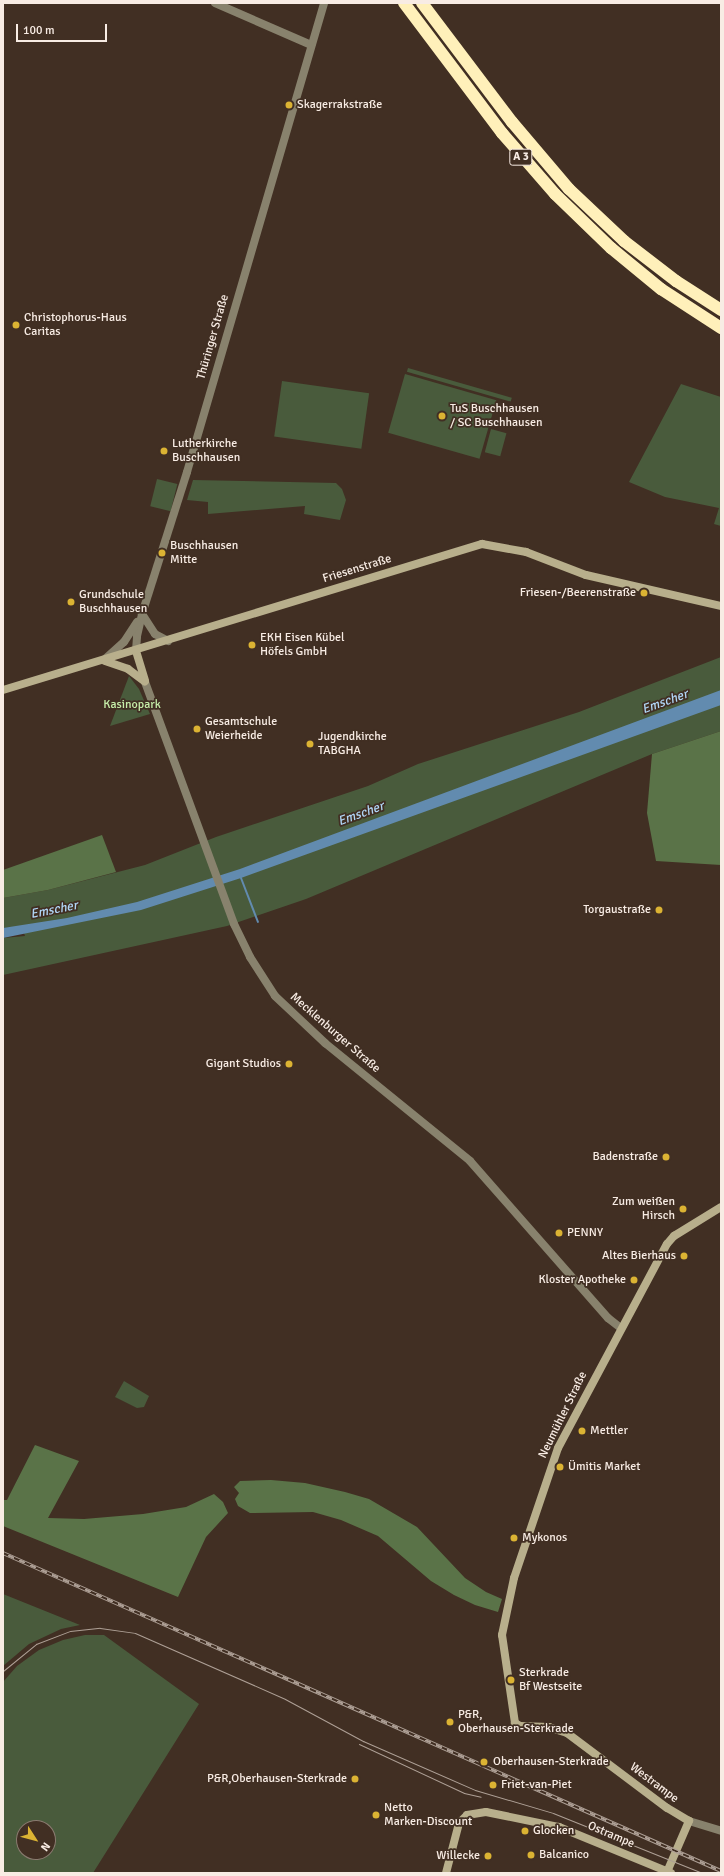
<!DOCTYPE html>
<meta charset="utf-8">
<style>
body{margin:0}
#map{position:relative;width:724px;height:1876px;overflow:hidden;background:#412f23;font-family:Signika,sans-serif}
div>[style]{position:absolute}
.green>*{inset:0;background:#495b3c;transform-origin:0 0}
.forest>*{inset:0;background:#5a7348}
.water>*{inset:0;background:#628baf}
.stream>*{height:2px;margin:-1px;padding:0 1px;transform-origin:1px;border-radius:1px;background:#628baf}
.tertiary>*{height:8px;margin:-4px;padding:0 4px;transform-origin:4px;border-radius:4px;background:#88826d}
.secondary>*{height:8px;margin:-4px;padding:0 4px;transform-origin:4px;border-radius:4px;background:#b8af8c}
.motorway>*{height:12px;margin:-6px;padding:0 6px;transform-origin:6px;border-radius:6px;background:#fff0ba}
.tram>*{height:1px;margin:-0.5px;padding:0 0.5px;transform-origin:0.5px;border-radius:0.5px;background:#aea096}
.rail>*{height:3.5px;margin-top:-1.75px;transform-origin:0;background:repeating-linear-gradient(90deg,#412f23 0 6px,#aea096 0 12px);box-sizing:border-box;border-block:1px solid #aea096}
.dots>*{width:11px;height:11px;translate:-50% -50%;box-sizing:border-box;border:2px solid #412f23;border-radius:50%}
span{translate:-50% -50%;white-space:nowrap;text-align:center;line-height:1.15;-webkit-text-stroke:3.5px #412f23;paint-order:stroke}
.shield-label span{padding:1px 3px;background:#412f23;border:1px solid;border-radius:3px;-webkit-text-stroke-width:0}
.shield-label{font-size:11px;color:#f8ece4;font-weight:700}
.poi-label{font-size:12px;color:#f8ece4}
.left{translate:0 -50%;text-align:left}
.right{translate:-100% -50%;text-align:right}
.street-label{font-size:12px;color:#f8ece4}
.park-label{font-size:12px;color:#c7efaa}
.water-label{font-size:13px;color:#b1d6f7;font-style:italic}
.frame{position:absolute;inset:0;border:4px solid #f8ece4;pointer-events:none}
.north{position:absolute;left:16px;top:1820px;width:40px;height:40px;box-sizing:border-box;background:#412f23;border:1px solid #8a7b70;border-radius:50%;rotate:126deg;font-size:11px;font-weight:700;line-height:16px;text-align:center;color:#f8ece4}
.north::after{content:'';display:block;margin:auto;width:14px;height:18px;background:#dbb333;clip-path:polygon(50% 0,100% 100%,50% 72%,0 100%)}
.scale{position:absolute;left:16px;top:24px;width:91px;height:18px;box-sizing:border-box;border:2px solid #f8ece4;border-top:0;padding-left:5px;font-size:12px;line-height:14px;white-space:nowrap;color:#f8ece4;-webkit-text-stroke:3px #412f23;paint-order:stroke}
</style>
<div id="map">
<div class="green">
<div style="left:408px;top:368px;width:108px;height:4px;rotate:16deg"></div>
<div style="left:405px;top:374px;width:95px;height:61px;rotate:16deg"></div>
<div style="left:282px;top:381px;width:88px;height:56px;rotate:8deg"></div>
<div style="clip-path:polygon(681px 384px,721px 397px,721px 526px,714px 524px,719px 508px,665px 497px,629px 482px)"></div>
<div style="left:491px;top:429px;width:16px;height:24px;rotate:15deg"></div>
<div style="left:157px;top:479px;width:21px;height:28px;rotate:14deg"></div>
<div style="clip-path:polygon(193px 480px,336px 483px,342px 489px,346px 500px,340px 520px,304px 514px,305px 506px,208px 514px,208px 502px,187px 500px)"></div>
<div style="clip-path:polygon(721px 657px,721px 731px,652px 754px,306px 899px,227px 926px,3px 975px,3px 938px,25px 936px,22px 927px,3px 928px,3px 898px,48px 890px,145px 865px,216px 837px,368px 786px,418px 764px,579px 712px)"></div>
<div style="clip-path:polygon(129px 676px,139px 689px,150px 714px,110px 726px)"></div>
<div style="clip-path:polygon(124px 1381px,149px 1396px,144px 1407px,137px 1408px,115px 1397px)"></div>
<div style="clip-path:polygon(3px 1594px,80px 1625px,61px 1629px,29px 1644px,3px 1666px)"></div>
<div style="clip-path:polygon(evenodd,85px 1635px,104px 1635px,199px 1704px,93px 1873px,3px 1873px,3px 1682px,17px 1666px,39px 1650px,63px 1640px,85px 1635px,24px 1828px,48px 1828px,48px 1852px,24px 1852px,24px 1828px)"></div>
</div>
<div class="forest">
<div style="clip-path:polygon(721px 731px,721px 865px,656px 861px,647px 813px,652px 754px)"></div>
<div style="clip-path:polygon(102px 835px,116px 872px,48px 890px,3px 898px,3px 870px)"></div>
<div style="clip-path:polygon(35px 1445px,79px 1461px,48px 1518px,84px 1519px,143px 1514px,186px 1507px,214px 1494px,223px 1502px,228px 1513px,206px 1537px,178px 1597px,3px 1526px,3px 1500px,7px 1500px)"></div>
<div style="clip-path:polygon(271px 1480px,305px 1483px,345px 1492px,369px 1499px,417px 1527px,465px 1578px,486px 1592px,502px 1599px,498px 1612px,475px 1605px,454px 1595px,431px 1581px,378px 1536px,341px 1520px,313px 1512px,250px 1513px,238px 1506px,235px 1499px,239px 1493px,234px 1487px,240px 1481px)"></div>
</div>
<div class="water">
<div style="clip-path:polygon(721px 690px,721px 705px,241px 878px,141px 910px,3px 938px,3px 928px,67px 918px,137px 902px,240px 869px)"></div>
</div>
<div class="stream">
<div style="left:241px;top:878px;width:47px;rotate:68.9deg"></div>
</div>
<div class="tertiary">
<div style="left:215px;top:3px;width:105px;rotate:23.6deg"></div>
<div style="left:142px;top:614px;width:24px;rotate:57deg"></div>
<div style="left:155px;top:634px;width:15px;rotate:28deg"></div>
<div style="left:136px;top:651px;width:15px;rotate:-86deg"></div>
<div style="left:137px;top:636px;width:23px;rotate:-77deg"></div>
<div style="left:142px;top:614px;width:149px;rotate:-72.4deg"></div>
<div style="left:187px;top:472px;width:489px;rotate:-73.7deg"></div>
<div style="left:105px;top:659px;width:25px;rotate:-42deg"></div>
<div style="left:124px;top:642px;width:24px;rotate:-57deg"></div>
<div style="left:145px;top:682px;width:258px;rotate:69.8deg"></div>
<div style="left:234px;top:924px;width:37px;rotate:64deg"></div>
<div style="left:250px;top:957px;width:46px;rotate:57.3deg"></div>
<div style="left:275px;top:996px;width:69px;rotate:43.2deg"></div>
<div style="left:325px;top:1043px;width:187px;rotate:39.1deg"></div>
<div style="left:470px;top:1161px;width:209px;rotate:48.7deg"></div>
<div style="left:608px;top:1318px;width:16px;rotate:38deg"></div>
<div style="left:689px;top:1821px;width:34px;rotate:17deg"></div>
</div>
<div class="secondary">
<div style="left:136px;top:651px;width:31px;rotate:73deg"></div>
<div style="left:105px;top:661px;width:24px;rotate:19deg"></div>
<div style="left:128px;top:669px;width:21px;rotate:37deg"></div>
<div style="left:3px;top:690px;width:501px;rotate:-16.95deg"></div>
<div style="left:482px;top:544px;width:45px;rotate:10.3deg"></div>
<div style="left:526px;top:552px;width:64px;rotate:21deg"></div>
<div style="left:586px;top:575px;width:139px;rotate:12.9deg"></div>
<div style="left:667px;top:1872px;width:56px;rotate:-66.7deg"></div>
<div style="left:689px;top:1821px;width:26px;rotate:-149deg"></div>
<div style="left:667px;top:1808px;width:125px;rotate:-143.1deg"></div>
<div style="left:567px;top:1733px;width:19px;rotate:-162deg"></div>
<div style="left:549px;top:1727px;width:29px;rotate:-178deg"></div>
<div style="left:520px;top:1726px;width:6px;rotate:-149deg"></div>
<div style="left:515px;top:1723px;width:89px;rotate:-98.4deg"></div>
<div style="left:502px;top:1635px;width:58px;rotate:-78.1deg"></div>
<div style="left:514px;top:1578px;width:137px;rotate:-71.3deg"></div>
<div style="left:558px;top:1448px;width:231px;rotate:-61.9deg"></div>
<div style="left:667px;top:1244px;width:11px;rotate:-49deg"></div>
<div style="left:674px;top:1236px;width:55px;rotate:-31.7deg"></div>
<div style="left:446px;top:1873px;width:52px;rotate:-75.4deg"></div>
<div style="left:459px;top:1823px;width:11px;rotate:-45deg"></div>
<div style="left:467px;top:1815px;width:19px;rotate:-9deg"></div>
<div style="left:486px;top:1812px;width:75px;rotate:11.6deg"></div>
<div style="left:559px;top:1827px;width:121px;rotate:22.3deg"></div>
</div>
<div class="motorway">
<div style="left:404px;top:3px;width:163px;rotate:53deg"></div>
<div style="left:502px;top:133px;width:81px;rotate:49deg"></div>
<div style="left:555px;top:194px;width:78px;rotate:44deg"></div>
<div style="left:611px;top:248px;width:65px;rotate:39.4deg"></div>
<div style="left:661px;top:289px;width:72px;rotate:33deg"></div>
<div style="left:422px;top:3px;width:149px;rotate:52.9deg"></div>
<div style="left:512px;top:122px;width:88px;rotate:49.6deg"></div>
<div style="left:569px;top:189px;width:76px;rotate:43.4deg"></div>
<div style="left:624px;top:241px;width:66px;rotate:37.6deg"></div>
<div style="left:676px;top:281px;width:54px;rotate:32.8deg"></div>
</div>
<div class="tram">
<div style="left:3px;top:1671px;width:43px;rotate:-39.3deg"></div>
<div style="left:36px;top:1644px;width:36px;rotate:-21deg"></div>
<div style="left:70px;top:1631px;width:30px;rotate:-6deg"></div>
<div style="left:100px;top:1628px;width:35px;rotate:8deg"></div>
<div style="left:135px;top:1633px;width:164px;rotate:23.7deg"></div>
<div style="left:285px;top:1699px;width:89px;rotate:28.3deg"></div>
<div style="left:363px;top:1741px;width:122px;rotate:23.6deg"></div>
<div style="left:475px;top:1790px;width:81px;rotate:16.4deg"></div>
<div style="left:553px;top:1813px;width:161px;rotate:21.9deg"></div>
<div style="left:359px;top:1744px;width:116px;rotate:25deg"></div>
<div style="left:464px;top:1793px;width:17px;rotate:13deg"></div>
</div>
<div class="rail">
<div style="left:3px;top:1553px;width:785px;rotate:23.89deg"></div>
</div>
<div class="dots">
<div style="left:289px;top:105px;background:#dbb333"></div>
<div style="left:16px;top:325px;background:#dbb333"></div>
<div style="left:442px;top:416px;background:#dbb333"></div>
<div style="left:164px;top:451px;background:#dbb333"></div>
<div style="left:162px;top:553px;background:#dbb333"></div>
<div style="left:644px;top:593px;background:#dbb333"></div>
<div style="left:71px;top:602px;background:#dbb333"></div>
<div style="left:252px;top:645px;background:#dbb333"></div>
<div style="left:197px;top:729px;background:#dbb333"></div>
<div style="left:310px;top:744px;background:#dbb333"></div>
<div style="left:659px;top:910px;background:#dbb333"></div>
<div style="left:289px;top:1064px;background:#dbb333"></div>
<div style="left:666px;top:1157px;background:#dbb333"></div>
<div style="left:683px;top:1209px;background:#dbb333"></div>
<div style="left:559px;top:1233px;background:#dbb333"></div>
<div style="left:684px;top:1256px;background:#dbb333"></div>
<div style="left:634px;top:1280px;background:#dbb333"></div>
<div style="left:582px;top:1431px;background:#dbb333"></div>
<div style="left:560px;top:1467px;background:#dbb333"></div>
<div style="left:514px;top:1538px;background:#dbb333"></div>
<div style="left:511px;top:1680px;background:#dbb333"></div>
<div style="left:450px;top:1722px;background:#dbb333"></div>
<div style="left:484px;top:1762px;background:#dbb333"></div>
<div style="left:355px;top:1779px;background:#dbb333"></div>
<div style="left:493px;top:1785px;background:#dbb333"></div>
<div style="left:376px;top:1815px;background:#dbb333"></div>
<div style="left:525px;top:1831px;background:#dbb333"></div>
<div style="left:531px;top:1855px;background:#dbb333"></div>
<div style="left:488px;top:1856px;background:#dbb333"></div>
</div>
<div class="shield-label">
<span style="left:521px;top:157px">A 3</span>
</div>
<div class="poi-label">
<span class="left" style="left:297px;top:105px">Skagerrakstraße</span>
<span class="left" style="left:24px;top:325px">Christophorus-Haus<br>Caritas</span>
<span class="left" style="left:450px;top:416px">TuS Buschhausen<br>/ SC Buschhausen</span>
<span class="left" style="left:172px;top:451px">Lutherkirche<br>Buschhausen</span>
<span class="left" style="left:170px;top:553px">Buschhausen<br>Mitte</span>
<span class="right" style="left:636px;top:593px">Friesen-/Beerenstraße</span>
<span class="left" style="left:79px;top:602px">Grundschule<br>Buschhausen</span>
<span class="left" style="left:260px;top:645px">EKH Eisen Kübel<br>Höfels GmbH</span>
<span class="left" style="left:205px;top:729px">Gesamtschule<br>Weierheide</span>
<span class="left" style="left:318px;top:744px">Jugendkirche<br>TABGHA</span>
<span class="right" style="left:651px;top:910px">Torgaustraße</span>
<span class="right" style="left:281px;top:1064px">Gigant Studios</span>
<span class="right" style="left:658px;top:1157px">Badenstraße</span>
<span class="right" style="left:675px;top:1209px">Zum weißen<br>Hirsch</span>
<span class="left" style="left:567px;top:1233px">PENNY</span>
<span class="right" style="left:676px;top:1256px">Altes Bierhaus</span>
<span class="right" style="left:626px;top:1280px">Kloster Apotheke</span>
<span class="left" style="left:590px;top:1431px">Mettler</span>
<span class="left" style="left:568px;top:1467px">Ümitis Market</span>
<span class="left" style="left:522px;top:1538px">Mykonos</span>
<span class="left" style="left:519px;top:1680px">Sterkrade<br>Bf Westseite</span>
<span class="left" style="left:458px;top:1722px">P&amp;R,<br>Oberhausen-Sterkrade</span>
<span class="left" style="left:493px;top:1762px">Oberhausen-Sterkrade</span>
<span class="right" style="left:347px;top:1779px">P&amp;R,Oberhausen-Sterkrade</span>
<span class="left" style="left:501px;top:1785px">Friet-van-Piet</span>
<span class="left" style="left:384px;top:1815px">Netto<br>Marken-Discount</span>
<span class="left" style="left:533px;top:1831px">Glocken</span>
<span class="left" style="left:539px;top:1855px">Balcanico</span>
<span class="right" style="left:480px;top:1856px">Willecke</span>
</div>
<div class="street-label">
<span style="left:213px;top:337px;rotate:-74deg">Thüringer Straße</span>
<span style="left:357px;top:569px;rotate:-17deg">Friesenstraße</span>
<span style="left:335px;top:1033px;rotate:41deg">Mecklenburger Straße</span>
<span style="left:563px;top:1415px;rotate:-64deg">Neumühler Straße</span>
<span style="left:654px;top:1783px;rotate:37deg">Westrampe</span>
<span style="left:611px;top:1835px;rotate:23deg">Ostrampe</span>
</div>
<div class="park-label">
<span style="left:132px;top:705px">Kasinopark</span>
</div>
<div class="water-label">
<span style="left:665px;top:702px;rotate:-20deg">Emscher</span>
<span style="left:361px;top:814px;rotate:-20deg">Emscher</span>
<span style="left:54px;top:910px;rotate:-11deg">Emscher</span>
</div>
<div class="frame"></div>
<div class="north">N</div>
<div class="scale">100 m</div>
</div>
